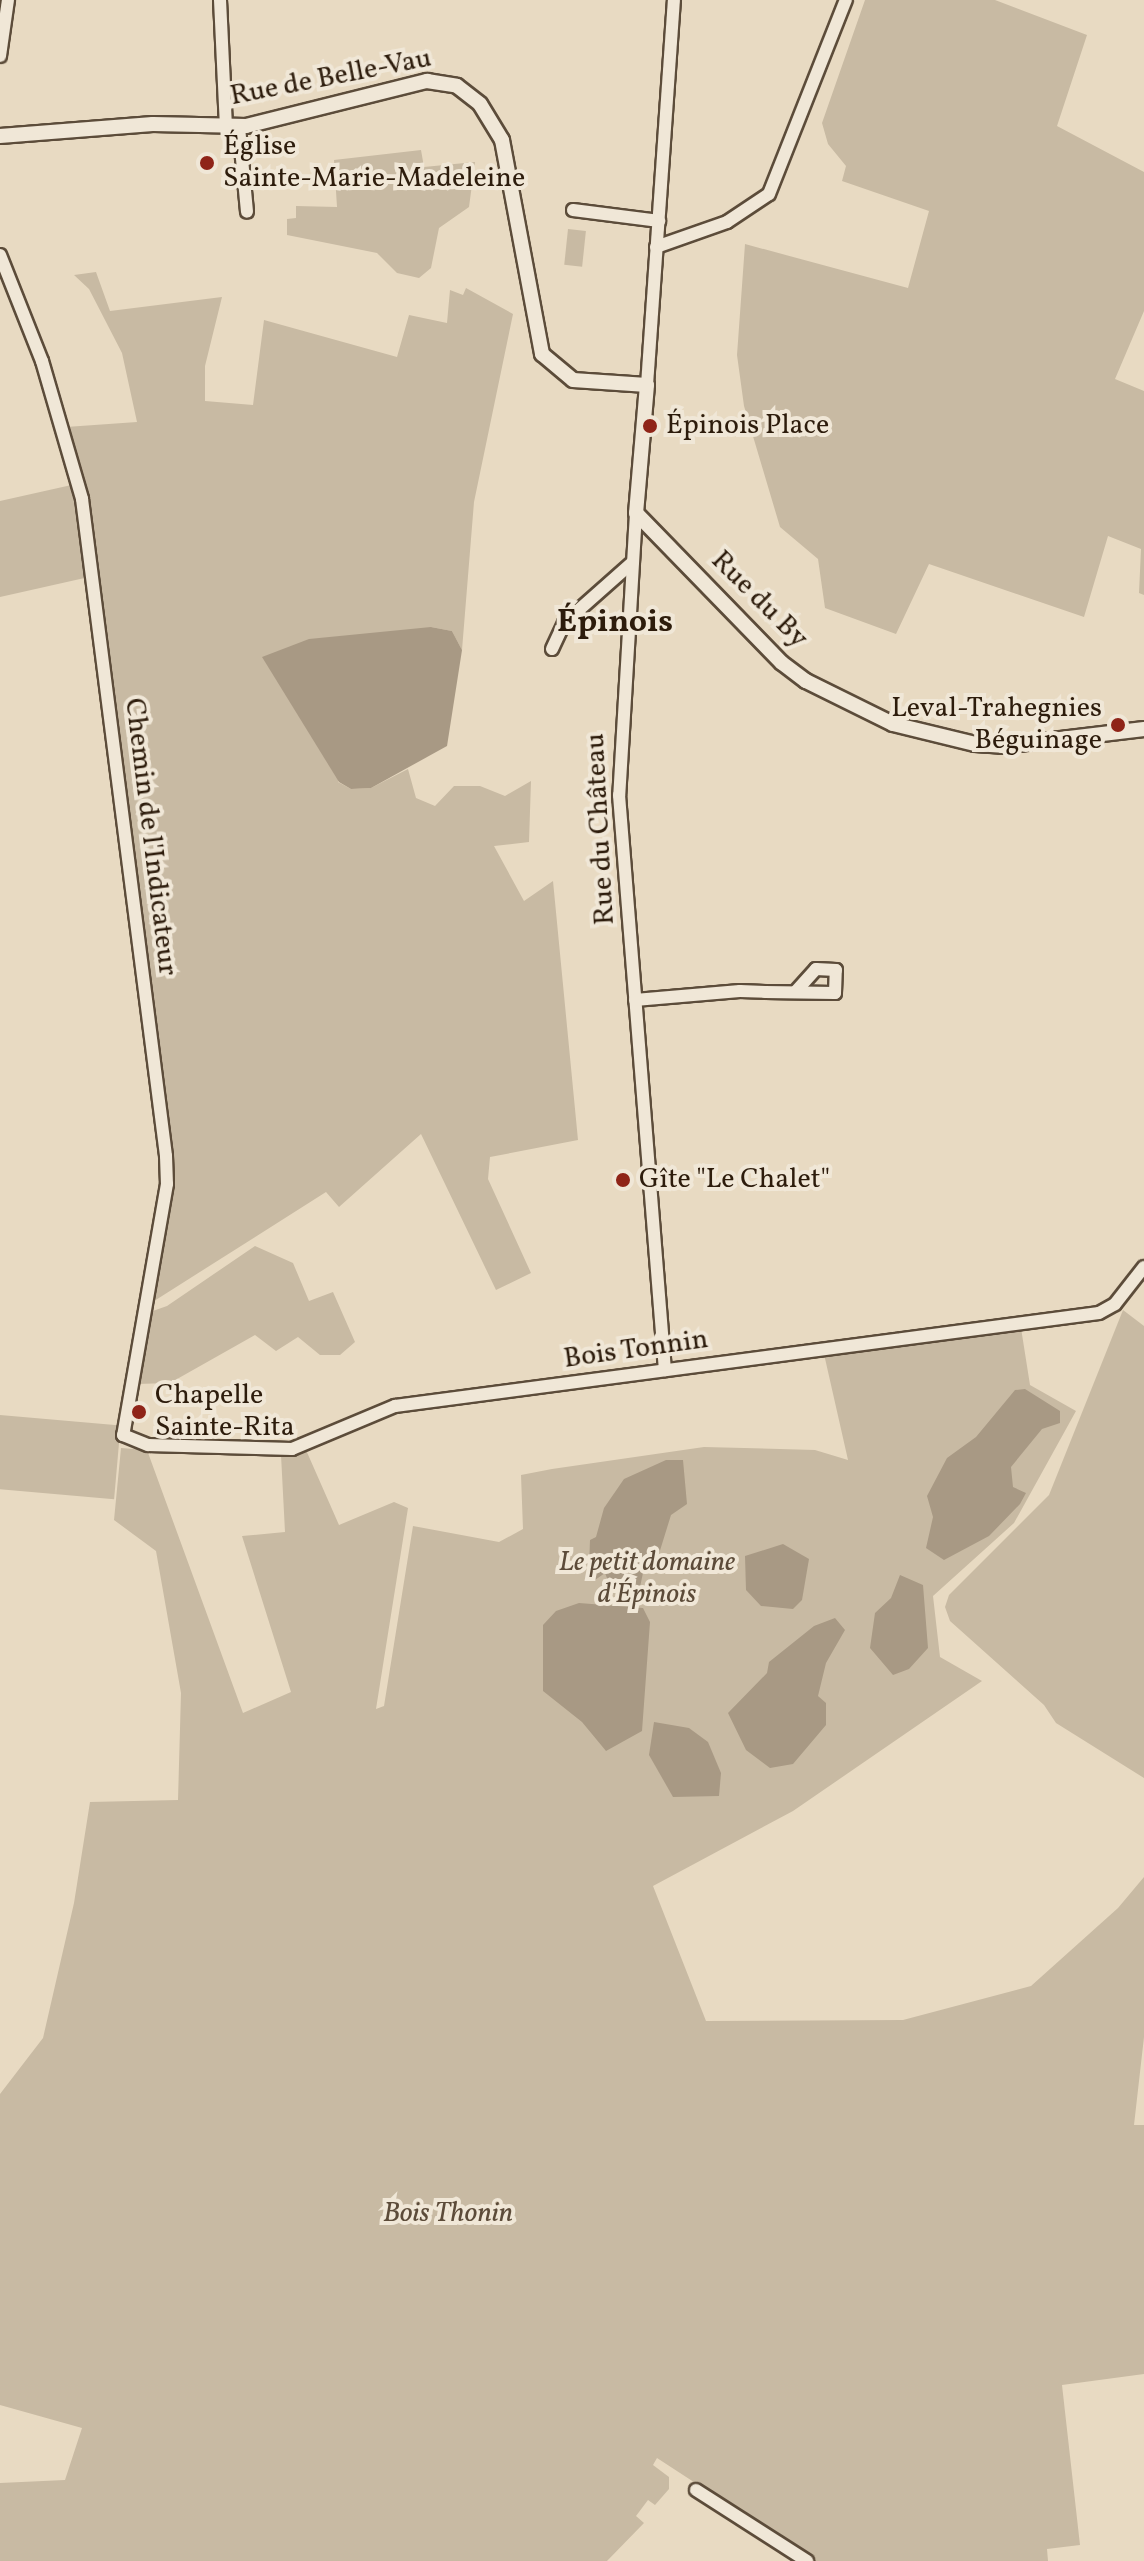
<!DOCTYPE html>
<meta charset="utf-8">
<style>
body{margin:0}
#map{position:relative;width:1144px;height:2561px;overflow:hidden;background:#e8dac2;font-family:Vollkorn,serif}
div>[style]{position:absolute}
.green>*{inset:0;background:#c8baa3;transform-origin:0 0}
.water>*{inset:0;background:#a89984}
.roads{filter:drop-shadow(2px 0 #5c4c3a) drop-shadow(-2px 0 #5c4c3a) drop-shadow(0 2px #5c4c3a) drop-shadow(0 -2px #5c4c3a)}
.minor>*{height:12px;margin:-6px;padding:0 6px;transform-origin:6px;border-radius:6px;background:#f0e7d7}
.tertiary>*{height:14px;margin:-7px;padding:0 7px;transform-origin:7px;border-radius:7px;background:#f0e7d7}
.dots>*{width:22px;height:22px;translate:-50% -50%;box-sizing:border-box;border:4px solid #f0e7d7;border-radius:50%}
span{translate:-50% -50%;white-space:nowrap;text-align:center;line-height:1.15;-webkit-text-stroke:8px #f0e7d7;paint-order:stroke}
.street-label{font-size:28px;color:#2d1c0c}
.poi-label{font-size:28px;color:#2d1c0c}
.left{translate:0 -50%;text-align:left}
.right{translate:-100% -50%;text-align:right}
.park-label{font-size:28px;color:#5c4b39;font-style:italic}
.quarter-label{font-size:32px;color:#2d1c0c;font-weight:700}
</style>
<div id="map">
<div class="green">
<div style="clip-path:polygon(865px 0,995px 0,1087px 35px,1057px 126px,1144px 172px,1144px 311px,1115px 379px,1144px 391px,1144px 595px,1139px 593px,1141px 549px,1108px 536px,1084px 617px,929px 564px,896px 634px,825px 608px,818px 559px,780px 527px,744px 406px,737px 355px,745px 244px,908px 288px,929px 211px,842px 181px,846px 166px,828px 144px,822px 123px)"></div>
<div style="clip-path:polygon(421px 150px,424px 167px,475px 162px,469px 207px,439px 228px,431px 268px,419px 278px,397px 273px,377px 253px,287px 235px,287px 219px,296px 218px,296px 206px,337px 207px,334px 160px)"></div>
<div style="left:568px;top:229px;width:18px;height:36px;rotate:6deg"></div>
<div style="clip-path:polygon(96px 272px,110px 311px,222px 297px,205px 366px,205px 401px,253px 405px,264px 320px,397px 357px,409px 315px,447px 323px,450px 290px,463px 295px,466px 288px,513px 314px,474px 502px,462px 650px,452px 631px,431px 627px,338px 782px,351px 789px,371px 788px,408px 769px,416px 798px,435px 806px,454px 786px,480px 786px,505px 796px,531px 781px,529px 842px,494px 846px,524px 901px,553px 881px,578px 1140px,490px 1157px,488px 1179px,531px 1273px,496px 1290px,421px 1134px,339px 1207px,326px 1192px,151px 1303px,173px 1170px,66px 427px,137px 422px,122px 353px,89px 289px,74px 275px)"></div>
<div style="clip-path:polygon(76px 484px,89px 577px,0 597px,0 501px)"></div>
<div style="clip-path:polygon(255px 1246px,293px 1263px,309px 1301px,333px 1292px,355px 1342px,340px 1355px,320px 1355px,298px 1337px,276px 1351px,255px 1335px,170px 1383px,137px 1384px,150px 1312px,167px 1306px)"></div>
<div style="clip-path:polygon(1123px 1310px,1144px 1326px,1144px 1778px,1056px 1723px,1044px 1705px,950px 1621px,945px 1607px,949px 1595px,1049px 1495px)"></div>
<div style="clip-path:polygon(1021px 1328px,1030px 1385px,1076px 1411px,1014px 1523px,933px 1596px,940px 1657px,982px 1681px,793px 1811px,653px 1886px,706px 2021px,903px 2020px,1031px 1986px,1118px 1908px,1144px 1877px,1144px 2037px,1134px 2125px,1144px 2125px,1144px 2374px,1062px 2385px,1080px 2545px,1047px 2549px,1048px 2561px,815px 2561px,657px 2458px,653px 2465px,669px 2477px,669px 2489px,655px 2505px,648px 2500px,636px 2516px,644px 2523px,607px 2561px,0 2561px,0 2483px,65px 2480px,82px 2428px,0 2405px,0 2094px,43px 2038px,74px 1903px,90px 1802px,178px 1800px,181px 1693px,156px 1551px,114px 1520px,121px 1448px,147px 1450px,243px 1713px,291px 1692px,242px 1536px,285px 1532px,281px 1455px,306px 1450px,339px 1525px,394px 1502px,408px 1508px,376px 1709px,384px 1706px,413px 1526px,499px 1542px,523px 1529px,521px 1475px,552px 1469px,704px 1447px,815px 1450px,848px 1460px,824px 1354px)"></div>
<div style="left:0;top:1415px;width:121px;height:74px;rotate:5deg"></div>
</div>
<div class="water">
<div style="clip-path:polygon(431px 627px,452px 631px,462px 650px,447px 746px,371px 788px,351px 789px,339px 782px,262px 657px,309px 639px)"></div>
<div style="clip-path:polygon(1025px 1389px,1060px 1411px,1060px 1423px,1042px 1429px,1011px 1467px,1013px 1487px,1026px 1493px,1020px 1504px,989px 1536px,944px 1560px,926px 1548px,933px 1517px,927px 1496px,947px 1458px,976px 1437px,1015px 1390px)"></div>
<div style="clip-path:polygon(666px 1460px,683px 1460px,687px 1504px,671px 1515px,658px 1557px,644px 1568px,639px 1592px,610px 1586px,605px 1573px,595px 1580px,589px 1568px,590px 1540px,596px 1537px,604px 1508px,624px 1479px)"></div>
<div style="clip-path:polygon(783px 1544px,809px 1559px,802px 1600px,793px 1609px,761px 1606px,746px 1590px,745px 1556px)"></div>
<div style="clip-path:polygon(900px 1575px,923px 1585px,928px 1648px,909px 1669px,893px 1675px,870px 1648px,875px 1613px,891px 1598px)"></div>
<div style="clip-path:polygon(579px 1603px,643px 1608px,650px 1622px,642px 1731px,606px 1751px,582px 1722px,543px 1691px,543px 1625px,556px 1611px)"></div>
<div style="clip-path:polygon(835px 1618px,845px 1630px,826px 1663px,818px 1696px,826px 1703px,826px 1725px,793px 1764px,770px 1768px,746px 1750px,728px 1713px,767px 1673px,769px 1662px,814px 1626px)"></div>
<div style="clip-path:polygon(654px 1722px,689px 1728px,708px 1742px,721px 1773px,719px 1796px,673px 1797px,649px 1755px)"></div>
</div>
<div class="roads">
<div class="minor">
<div style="left:220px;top:0;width:126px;rotate:87.3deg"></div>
<div style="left:0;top:56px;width:57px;rotate:-81.9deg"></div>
<div style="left:239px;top:127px;width:85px;rotate:84.6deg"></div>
<div style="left:573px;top:210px;width:87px;rotate:7.3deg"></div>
<div style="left:656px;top:247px;width:75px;rotate:-19.4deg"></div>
<div style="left:727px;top:222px;width:50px;rotate:-33.7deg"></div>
<div style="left:769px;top:194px;width:209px;rotate:-68.4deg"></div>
<div style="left:0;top:255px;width:114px;rotate:68.4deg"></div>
<div style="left:42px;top:361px;width:144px;rotate:73.8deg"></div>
<div style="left:82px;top:499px;width:662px;rotate:82.71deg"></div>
<div style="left:166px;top:1156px;width:28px;rotate:88deg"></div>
<div style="left:167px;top:1184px;width:255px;rotate:99.9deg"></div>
<div style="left:123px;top:1435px;width:27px;rotate:22deg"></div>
<div style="left:148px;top:1445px;width:144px;rotate:1.6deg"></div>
<div style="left:292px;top:1449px;width:112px;rotate:-22.7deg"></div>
<div style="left:395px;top:1406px;width:710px;rotate:-7.53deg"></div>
<div style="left:1099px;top:1313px;width:18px;rotate:-29deg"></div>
<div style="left:1115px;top:1304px;width:47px;rotate:-51.9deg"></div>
<div style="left:647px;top:385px;width:386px;rotate:-86deg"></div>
<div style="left:636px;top:513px;width:283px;rotate:93.4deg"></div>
<div style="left:619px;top:795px;width:577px;rotate:85.43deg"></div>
<div style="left:552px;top:649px;width:29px;rotate:-65deg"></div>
<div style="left:564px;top:623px;width:92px;rotate:-41.5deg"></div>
<div style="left:635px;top:1000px;width:105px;rotate:-4.9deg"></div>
<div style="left:740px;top:991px;width:25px;rotate:2deg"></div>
<div style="left:765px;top:992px;width:70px;rotate:0.8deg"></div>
<div style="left:835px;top:993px;width:23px;rotate:-88deg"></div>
<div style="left:836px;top:970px;width:20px;rotate:-177deg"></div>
<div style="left:816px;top:969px;width:31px;rotate:132deg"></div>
<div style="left:696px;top:2490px;width:132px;rotate:32.6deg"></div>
</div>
<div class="tertiary">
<div style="left:0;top:136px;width:153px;rotate:-4.5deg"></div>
<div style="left:153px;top:124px;width:93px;rotate:1.2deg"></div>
<div style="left:246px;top:126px;width:187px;rotate:-14deg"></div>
<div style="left:427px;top:81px;width:30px;rotate:9deg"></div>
<div style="left:457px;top:86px;width:29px;rotate:38deg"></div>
<div style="left:480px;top:104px;width:42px;rotate:58.6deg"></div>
<div style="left:502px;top:140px;width:218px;rotate:79.4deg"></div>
<div style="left:542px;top:354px;width:40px;rotate:40deg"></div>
<div style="left:573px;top:380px;width:74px;rotate:3.9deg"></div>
<div style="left:647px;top:385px;width:128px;rotate:94.9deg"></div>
<div style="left:636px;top:513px;width:209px;rotate:45.8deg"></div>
<div style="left:782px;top:663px;width:30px;rotate:37deg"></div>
<div style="left:806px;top:681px;width:97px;rotate:26.3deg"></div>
<div style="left:893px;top:724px;width:84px;rotate:13.7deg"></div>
<div style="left:975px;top:744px;width:27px;rotate:4deg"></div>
<div style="left:1002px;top:746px;width:143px;rotate:-6.8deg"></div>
</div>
</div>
<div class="dots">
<div style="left:207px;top:163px;background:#8f2418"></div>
<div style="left:650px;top:426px;background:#8f2418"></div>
<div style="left:1118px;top:725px;background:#8f2418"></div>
<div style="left:623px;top:1180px;background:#8f2418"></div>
<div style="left:139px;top:1412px;background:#8f2418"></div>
</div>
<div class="street-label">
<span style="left:331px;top:78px;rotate:-11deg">Rue de Belle-Vau</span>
<span style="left:759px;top:600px;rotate:45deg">Rue du By</span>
<span style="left:601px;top:829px;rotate:-93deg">Rue du Château</span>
<span style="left:150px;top:837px;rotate:83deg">Chemin de l'Indicateur</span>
<span style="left:636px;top:1350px;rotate:-8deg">Bois Tonnin</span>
</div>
<div class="poi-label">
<span class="left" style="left:223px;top:163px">Église<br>Sainte-Marie-Madeleine</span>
<span class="left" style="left:666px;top:426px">Épinois Place</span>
<span class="right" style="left:1102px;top:725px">Leval-Trahegnies<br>Béguinage</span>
<span class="left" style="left:639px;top:1180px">Gîte "Le Chalet"</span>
<span class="left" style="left:155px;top:1412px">Chapelle<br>Sainte-Rita</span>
</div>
<div class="park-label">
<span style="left:647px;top:1579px">Le petit domaine<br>d'Épinois</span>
<span style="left:448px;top:2214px">Bois Thonin</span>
</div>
<div class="quarter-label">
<span style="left:615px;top:623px">Épinois</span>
</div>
</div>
